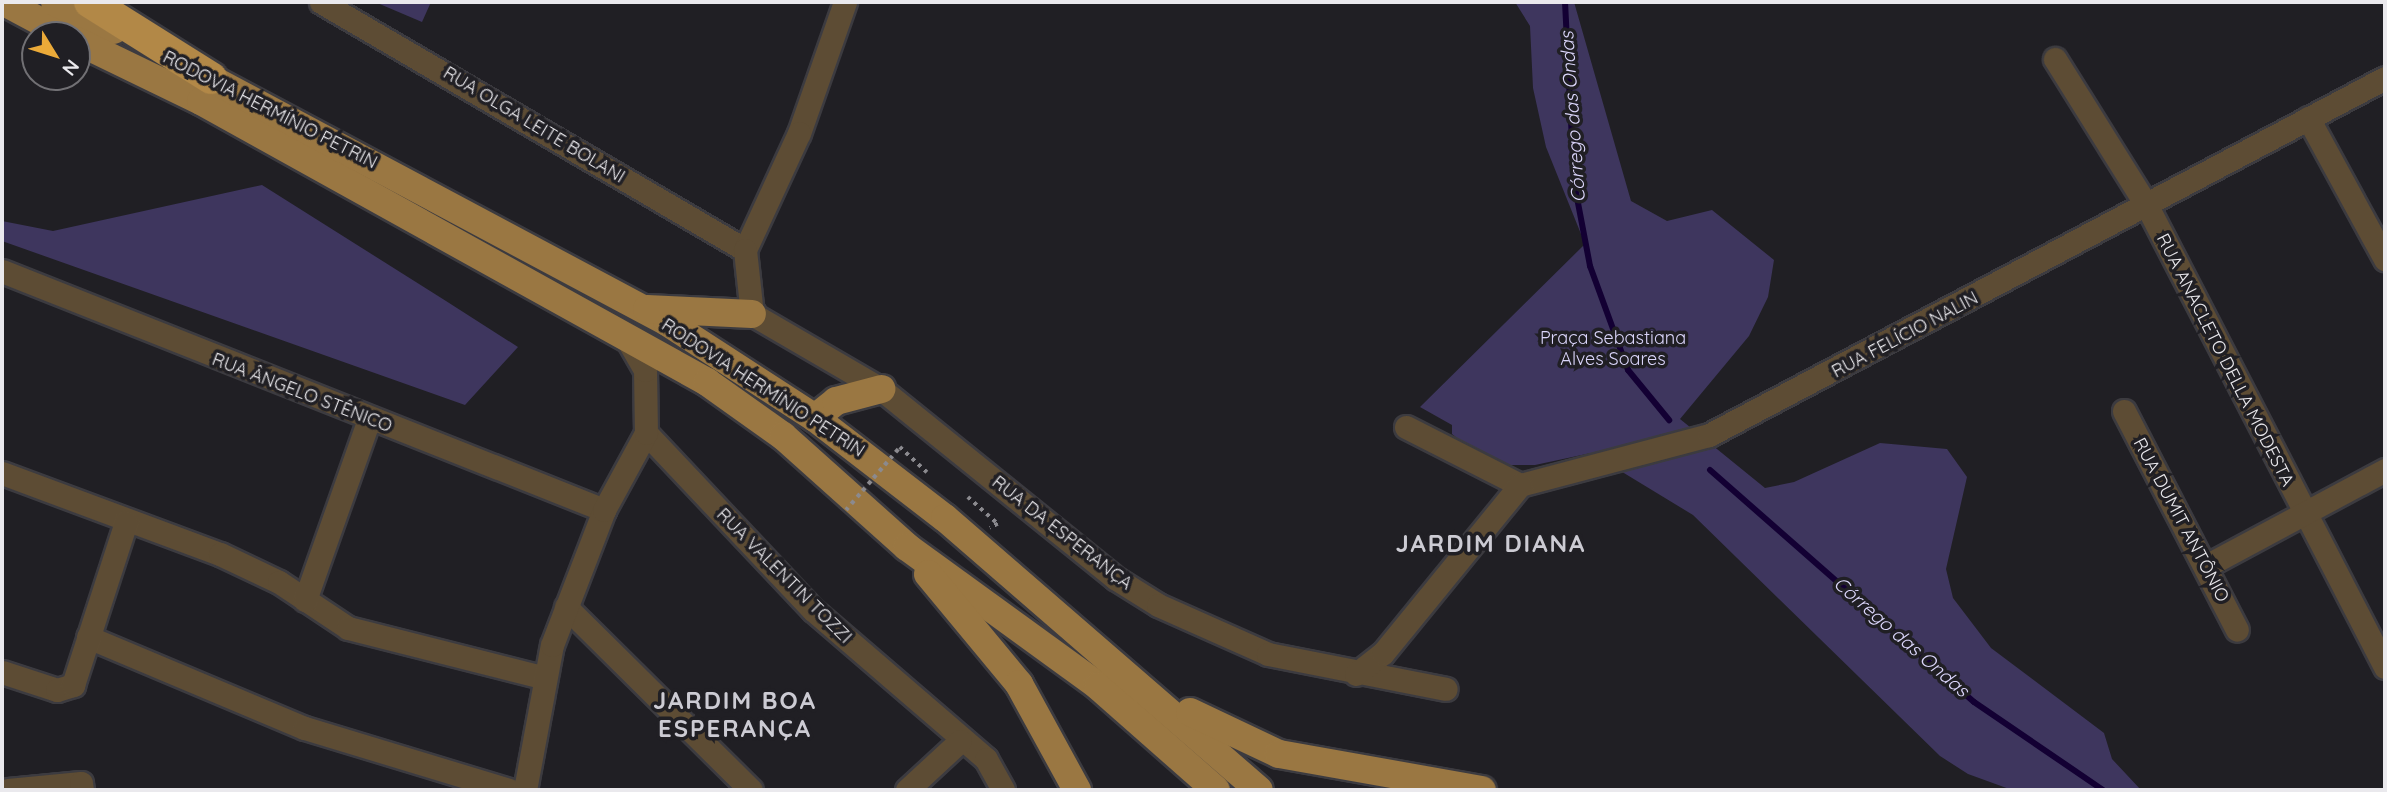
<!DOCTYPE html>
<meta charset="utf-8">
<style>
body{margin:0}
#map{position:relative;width:2387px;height:792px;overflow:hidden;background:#201f24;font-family:Quicksand,sans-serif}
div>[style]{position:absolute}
.green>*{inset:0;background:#3e365e}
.stream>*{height:6px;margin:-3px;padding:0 3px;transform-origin:3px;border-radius:3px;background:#130033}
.path>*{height:3.5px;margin-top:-1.75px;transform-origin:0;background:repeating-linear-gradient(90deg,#8b8a8f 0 3.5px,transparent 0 8.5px)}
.roads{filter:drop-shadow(2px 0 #3c3b40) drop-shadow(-2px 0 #3c3b40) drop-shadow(0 2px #3c3b40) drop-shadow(0 -2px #3c3b40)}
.minor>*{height:23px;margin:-11.5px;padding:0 11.5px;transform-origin:11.5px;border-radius:11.5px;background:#5d4c34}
.major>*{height:28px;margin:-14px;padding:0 14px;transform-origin:14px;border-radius:14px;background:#9a7742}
.highway>*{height:32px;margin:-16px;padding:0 16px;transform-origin:16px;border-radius:16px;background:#b28847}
.path-bridge>*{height:3.5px;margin-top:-1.75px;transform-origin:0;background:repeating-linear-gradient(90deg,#8b8a8f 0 3.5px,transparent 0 8.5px)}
span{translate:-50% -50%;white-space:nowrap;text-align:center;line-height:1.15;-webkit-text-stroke:7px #201f24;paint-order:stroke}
.street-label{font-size:18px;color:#eae9ed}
.park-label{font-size:18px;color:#dad5fa}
.water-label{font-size:19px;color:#dcd7fc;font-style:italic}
.district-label{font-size:24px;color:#cccbd3;font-weight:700;letter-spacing:2px}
.frame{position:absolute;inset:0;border:4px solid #eae9ed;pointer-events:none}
.north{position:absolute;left:21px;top:21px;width:70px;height:70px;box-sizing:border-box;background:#201f24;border:2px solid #717074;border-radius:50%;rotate:128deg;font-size:19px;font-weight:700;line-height:28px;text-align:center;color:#eae9ed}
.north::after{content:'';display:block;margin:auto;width:24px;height:32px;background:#ebaa39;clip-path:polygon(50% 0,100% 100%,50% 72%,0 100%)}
</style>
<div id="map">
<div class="green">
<div style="clip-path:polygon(375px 2px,431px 2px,422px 22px)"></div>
<div style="clip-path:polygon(1515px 2px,1574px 2px,1631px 201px,1667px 221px,1712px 210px,1774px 260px,1768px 297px,1749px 336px,1680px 419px,1765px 488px,1794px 482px,1880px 443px,1947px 449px,1967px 477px,1946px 569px,1953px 598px,1991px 648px,2104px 733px,2112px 759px,2141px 790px,2012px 790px,1968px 774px,1940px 756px,1693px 515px,1591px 453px,1535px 465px,1505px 465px,1478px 455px,1452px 434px,1452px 425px,1420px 407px,1585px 244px,1546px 147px,1533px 88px,1530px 26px)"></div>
<div style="clip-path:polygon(262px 185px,446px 301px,518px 347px,465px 405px,2px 241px,2px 221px,53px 231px)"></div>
</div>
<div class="stream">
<div style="left:1565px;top:2px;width:180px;rotate:87.1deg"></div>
<div style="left:1574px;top:182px;width:86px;rotate:79.2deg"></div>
<div style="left:1590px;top:266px;width:111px;rotate:69.9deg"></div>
<div style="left:1628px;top:370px;width:65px;rotate:50.6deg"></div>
<div style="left:1710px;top:470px;width:351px;rotate:41.3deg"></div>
<div style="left:1974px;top:702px;width:156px;rotate:34.3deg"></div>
</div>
<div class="path">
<div style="left:900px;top:447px;width:37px;rotate:43deg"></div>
<div style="left:968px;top:497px;width:40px;rotate:42deg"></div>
<div style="left:998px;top:524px;width:9px;rotate:153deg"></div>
</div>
<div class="roads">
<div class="minor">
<div style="left:321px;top:2px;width:491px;rotate:30.3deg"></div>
<div style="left:845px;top:2px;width:139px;rotate:109.3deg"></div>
<div style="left:799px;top:133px;width:129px;rotate:114.8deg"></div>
<div style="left:745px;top:250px;width:64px;rotate:83.8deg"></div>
<div style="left:752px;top:314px;width:149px;rotate:30.2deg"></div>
<div style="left:881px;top:389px;width:301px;rotate:38.9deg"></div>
<div style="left:1115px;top:578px;width:51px;rotate:32.1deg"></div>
<div style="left:1158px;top:605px;width:120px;rotate:24deg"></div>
<div style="left:1268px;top:654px;width:181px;rotate:11.1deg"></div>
<div style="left:2055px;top:59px;width:173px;rotate:58deg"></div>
<div style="left:2147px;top:206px;width:519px;rotate:62.69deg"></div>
<div style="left:2308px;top:118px;width:161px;rotate:61.4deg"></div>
<div style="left:2px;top:271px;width:648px;rotate:21.65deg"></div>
<div style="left:2124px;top:411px;width:246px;rotate:62.7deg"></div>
<div style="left:1406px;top:427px;width:128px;rotate:27deg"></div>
<div style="left:1520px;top:485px;width:196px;rotate:-14.8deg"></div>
<div style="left:1709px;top:435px;width:764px;rotate:-27.84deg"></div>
<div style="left:646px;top:433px;width:243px;rotate:46.7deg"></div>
<div style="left:813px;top:610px;width:228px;rotate:40.7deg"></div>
<div style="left:986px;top:759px;width:35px;rotate:61deg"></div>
<div style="left:2px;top:473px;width:233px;rotate:20.4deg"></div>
<div style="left:220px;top:554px;width:65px;rotate:25.4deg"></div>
<div style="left:279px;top:582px;width:83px;rotate:33.7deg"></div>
<div style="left:348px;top:628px;width:200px;rotate:14.2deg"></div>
<div style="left:2206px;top:566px;width:203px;rotate:-28.2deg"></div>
<div style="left:305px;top:600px;width:192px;rotate:-70.5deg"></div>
<div style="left:566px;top:607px;width:260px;rotate:44.7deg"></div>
<div style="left:88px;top:637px;width:235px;rotate:22.8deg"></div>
<div style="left:305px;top:728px;width:213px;rotate:16.9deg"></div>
<div style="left:2px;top:672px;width:58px;rotate:18.1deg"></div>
<div style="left:57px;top:690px;width:17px;rotate:-17deg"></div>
<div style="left:73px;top:685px;width:171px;rotate:-72deg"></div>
<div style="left:1356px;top:674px;width:34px;rotate:-38deg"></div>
<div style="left:1383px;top:653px;width:217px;rotate:-50.8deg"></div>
<div style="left:8px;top:790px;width:73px;rotate:-5.5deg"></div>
<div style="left:81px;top:783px;width:7px;rotate:82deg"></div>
<div style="left:525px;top:790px;width:147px;rotate:-79.5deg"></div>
<div style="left:552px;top:645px;width:145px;rotate:-68.9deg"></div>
<div style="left:604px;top:510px;width:88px;rotate:-61.4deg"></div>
<div style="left:646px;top:433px;width:63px;rotate:-90.9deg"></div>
<div style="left:645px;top:370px;width:34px;rotate:-120deg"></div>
<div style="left:907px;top:790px;width:72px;rotate:-42.8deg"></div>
</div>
<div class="major">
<div style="left:4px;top:2px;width:70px;rotate:28deg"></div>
<div style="left:55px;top:2px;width:65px;rotate:25.4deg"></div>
<div style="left:77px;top:41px;width:138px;rotate:25.8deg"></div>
<div style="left:201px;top:101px;width:579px;rotate:29.04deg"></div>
<div style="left:707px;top:382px;width:93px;rotate:35.4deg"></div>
<div style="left:783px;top:436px;width:166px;rotate:41.8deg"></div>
<div style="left:907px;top:547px;width:236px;rotate:36deg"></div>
<div style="left:1098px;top:686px;width:157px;rotate:41.4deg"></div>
<div style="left:191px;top:68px;width:540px;rotate:28.08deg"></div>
<div style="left:667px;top:322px;width:176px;rotate:33deg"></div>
<div style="left:815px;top:418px;width:164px;rotate:37.6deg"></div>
<div style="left:945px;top:518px;width:415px;rotate:40.9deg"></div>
<div style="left:647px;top:309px;width:105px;rotate:2.7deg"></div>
<div style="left:815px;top:418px;width:27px;rotate:-39deg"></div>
<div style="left:836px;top:401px;width:47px;rotate:-14.9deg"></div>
<div style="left:928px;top:574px;width:143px;rotate:50.4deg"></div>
<div style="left:1019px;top:684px;width:121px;rotate:61.3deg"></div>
<div style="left:1190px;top:712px;width:98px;rotate:25.3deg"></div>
<div style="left:1279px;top:754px;width:206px;rotate:10.1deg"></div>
</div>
<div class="highway">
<div style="left:90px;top:2px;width:143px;rotate:32.1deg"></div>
</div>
</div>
<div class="path-bridge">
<div style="left:846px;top:510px;width:83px;rotate:-49.4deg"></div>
</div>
<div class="street-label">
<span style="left:270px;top:110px;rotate:27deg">RODOVIA HERMÍNIO PETRIN</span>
<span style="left:534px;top:125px;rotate:31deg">RUA OLGA LEITE BOLANI</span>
<span style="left:1905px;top:335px;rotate:-28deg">RUA FELÍCIO NALIN</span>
<span style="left:2225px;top:360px;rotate:63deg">RUA ANACLETO DELLA MODESTA</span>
<span style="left:763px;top:388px;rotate:33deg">RODOVIA HERMÍNIO PETRIN</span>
<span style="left:302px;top:393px;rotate:21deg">RUA ÂNGELO STÊNICO</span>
<span style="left:2181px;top:520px;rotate:62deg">RUA DUMIT ANTÔNIO</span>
<span style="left:1062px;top:533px;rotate:38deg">RUA DA ESPERANÇA</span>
<span style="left:784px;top:576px;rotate:45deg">RUA VALENTIN TOZZI</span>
</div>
<div class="park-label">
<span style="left:1613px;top:349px">Praça Sebastiana<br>Alves Soares</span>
</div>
<div class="water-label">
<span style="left:1573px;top:117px;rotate:-94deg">Córrego das Ondas</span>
<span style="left:1901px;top:637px;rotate:41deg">Córrego das Ondas</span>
</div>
<div class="district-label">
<span style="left:1491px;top:544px">JARDIM DIANA</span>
<span style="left:735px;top:715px">JARDIM BOA<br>ESPERANÇA</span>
</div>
<div class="frame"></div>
<div class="north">N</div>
</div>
